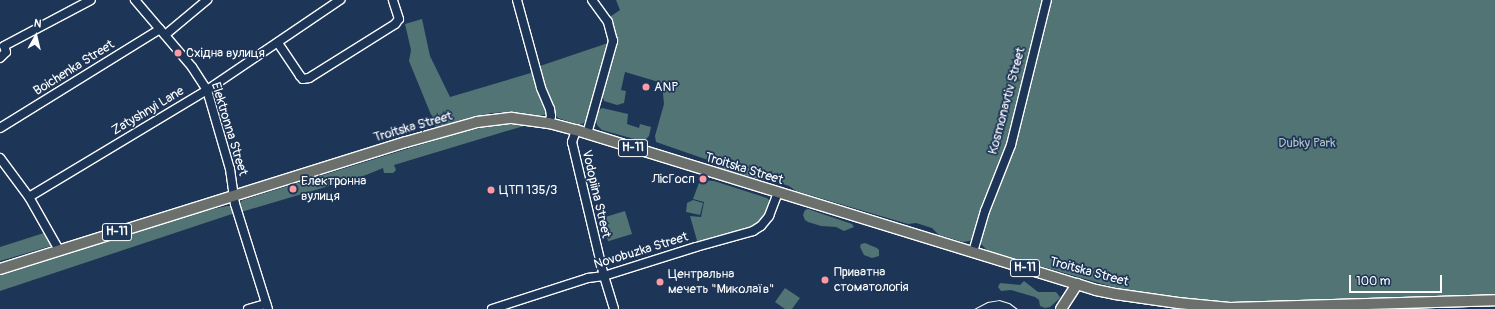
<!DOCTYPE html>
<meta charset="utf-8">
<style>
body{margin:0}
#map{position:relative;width:1495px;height:309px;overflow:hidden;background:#1d3557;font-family:Pangolin,sans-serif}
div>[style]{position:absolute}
.green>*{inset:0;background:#527474;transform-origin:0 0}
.roads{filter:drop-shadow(1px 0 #fff) drop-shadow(-1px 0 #fff) drop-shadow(0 1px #fff) drop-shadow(0 -1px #fff)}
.minor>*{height:8px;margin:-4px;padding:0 4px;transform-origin:4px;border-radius:4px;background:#1d3557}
.major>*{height:10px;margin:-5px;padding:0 5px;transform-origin:5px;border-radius:5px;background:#6c706d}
.tram>*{height:1px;margin:-0.5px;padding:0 0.5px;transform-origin:0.5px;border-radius:0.5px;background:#fff}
.dots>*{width:11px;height:11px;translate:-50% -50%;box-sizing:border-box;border:2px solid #1d3557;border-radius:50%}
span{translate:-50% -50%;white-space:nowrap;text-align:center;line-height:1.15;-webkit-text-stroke:3.5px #1d3557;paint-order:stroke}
.shield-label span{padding:1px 3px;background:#1d3557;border:1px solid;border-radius:3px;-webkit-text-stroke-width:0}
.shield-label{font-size:12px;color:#fff;font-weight:700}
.poi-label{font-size:13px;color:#fff}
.left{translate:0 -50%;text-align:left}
.right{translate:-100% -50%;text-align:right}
.street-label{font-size:13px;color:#fff}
.park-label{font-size:13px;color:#b1c0c0}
.north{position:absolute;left:16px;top:16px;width:40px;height:40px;-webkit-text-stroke:3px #1d3557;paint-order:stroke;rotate:8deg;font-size:11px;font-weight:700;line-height:16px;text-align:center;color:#fff}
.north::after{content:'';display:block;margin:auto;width:14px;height:18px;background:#fff;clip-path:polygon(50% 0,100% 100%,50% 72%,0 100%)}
.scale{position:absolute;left:1349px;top:275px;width:93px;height:18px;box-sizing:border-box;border:2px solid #fff;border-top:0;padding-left:5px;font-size:12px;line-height:14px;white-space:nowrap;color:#fff;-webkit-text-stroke:3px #1d3557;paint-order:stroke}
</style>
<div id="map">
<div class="green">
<div style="clip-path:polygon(616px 0,1495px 0,1495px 295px,1230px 303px,1154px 295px,1120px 289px,988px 251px,981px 244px,980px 239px,963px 242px,939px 235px,932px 228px,916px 223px,908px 224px,796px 191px,789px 186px,771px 180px,758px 179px,720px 168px,708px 160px,656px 142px,655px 136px,664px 104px,662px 83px,625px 72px,621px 90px,626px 91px,624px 103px,617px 105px,604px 101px,602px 94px,614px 49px,608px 18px,620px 10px)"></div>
<div style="clip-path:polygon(422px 19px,430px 56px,450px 97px,534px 72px,547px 112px,546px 114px,541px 116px,512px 112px,491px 113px,436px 127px,409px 61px,411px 50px,405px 24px)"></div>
<div style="clip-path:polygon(611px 42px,586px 120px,584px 123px,579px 125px,558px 118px,554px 114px,537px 67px)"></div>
<div style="clip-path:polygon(602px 108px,628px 114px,627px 124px,639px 128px,640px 124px,651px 127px,649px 136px,646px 139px,638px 140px,602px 130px,597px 125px,596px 120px,597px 112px)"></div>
<div style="clip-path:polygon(511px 124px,527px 125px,394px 165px,396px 170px,393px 173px,384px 173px,383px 168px,366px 175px,241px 212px,239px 203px,243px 200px,452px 135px,492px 125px)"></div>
<div style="clip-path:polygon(700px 180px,714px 181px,767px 198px,770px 201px,766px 216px,755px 227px,698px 244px,690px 216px,701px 217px,704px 202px,693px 199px)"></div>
<div style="clip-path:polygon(693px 200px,703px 203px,700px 215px,686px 212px,687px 203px)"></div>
<div style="clip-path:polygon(227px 206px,231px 206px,235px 213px,0 291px,0 275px,200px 212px)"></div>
<div style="clip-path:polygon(808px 209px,852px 224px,854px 227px,844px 231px,836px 227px,821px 226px,808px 222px,805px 220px,803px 215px,805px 210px)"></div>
<div style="left:625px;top:211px;width:24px;height:25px;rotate:73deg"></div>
<div style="clip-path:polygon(47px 232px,52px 245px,51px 246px,0 261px,0 247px)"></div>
<div style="clip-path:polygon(865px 243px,877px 248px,879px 250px,879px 256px,872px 258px,864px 255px,860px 247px,861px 244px)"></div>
<div style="clip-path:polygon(1024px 281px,1038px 292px,1056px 292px,1060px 297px,1059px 299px,1050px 307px,1045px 308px,1040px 306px,1039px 300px,1035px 297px,1011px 290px,1001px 291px,998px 287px,1000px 283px,1020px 285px)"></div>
<div style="clip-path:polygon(785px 288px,800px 298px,792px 309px,785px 309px,775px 302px)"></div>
</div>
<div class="roads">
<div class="minor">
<div style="left:135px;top:0;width:88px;rotate:49.6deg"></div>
<div style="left:192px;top:67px;width:27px;rotate:57deg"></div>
<div style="left:207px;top:90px;width:82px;rotate:73.8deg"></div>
<div style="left:230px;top:169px;width:35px;rotate:82deg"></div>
<div style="left:235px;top:204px;width:110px;rotate:72.6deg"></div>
<div style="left:517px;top:0;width:91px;rotate:74.7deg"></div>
<div style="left:541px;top:88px;width:23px;rotate:67deg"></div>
<div style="left:550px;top:109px;width:7px;rotate:82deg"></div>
<div style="left:551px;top:116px;width:7px;rotate:106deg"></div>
<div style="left:165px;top:35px;width:55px;rotate:-39.8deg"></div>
<div style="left:278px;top:43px;width:40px;rotate:56deg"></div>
<div style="left:300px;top:76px;width:4px;rotate:45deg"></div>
<div style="left:303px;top:79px;width:6px;rotate:-9deg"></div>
<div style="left:309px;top:78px;width:102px;rotate:-32.1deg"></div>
<div style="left:395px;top:24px;width:6px;rotate:-51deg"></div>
<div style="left:399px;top:19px;width:20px;rotate:-108deg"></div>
<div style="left:0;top:58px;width:8px;rotate:-45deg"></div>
<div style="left:6px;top:52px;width:6px;rotate:-108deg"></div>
<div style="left:4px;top:46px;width:98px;rotate:-27.9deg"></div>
<div style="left:0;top:128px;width:188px;rotate:-31.7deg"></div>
<div style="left:576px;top:130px;width:13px;rotate:108deg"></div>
<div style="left:572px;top:142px;width:138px;rotate:76.6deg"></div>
<div style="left:604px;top:276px;width:34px;rotate:73deg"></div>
<div style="left:587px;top:134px;width:97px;rotate:-74.4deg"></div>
<div style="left:613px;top:41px;width:20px;rotate:-105deg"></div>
<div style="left:608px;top:22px;width:27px;rotate:-126deg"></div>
<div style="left:0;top:158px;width:49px;rotate:53.4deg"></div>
<div style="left:29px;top:197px;width:61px;rotate:60.5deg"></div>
<div style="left:29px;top:197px;width:208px;rotate:-31deg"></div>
<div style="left:207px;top:90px;width:161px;rotate:-34.1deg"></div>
<div style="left:973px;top:252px;width:43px;rotate:-73.7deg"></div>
<div style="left:985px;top:211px;width:71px;rotate:-68.5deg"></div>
<div style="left:1011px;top:145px;width:149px;rotate:-76.1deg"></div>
<div style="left:248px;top:309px;width:19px;rotate:-16deg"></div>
<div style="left:492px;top:309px;width:101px;rotate:-17.9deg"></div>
<div style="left:588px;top:278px;width:16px;rotate:-7deg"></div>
<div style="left:604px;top:276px;width:96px;rotate:-17.5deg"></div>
<div style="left:696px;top:247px;width:59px;rotate:-15.7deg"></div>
<div style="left:753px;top:231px;width:9px;rotate:-32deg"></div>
<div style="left:761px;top:226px;width:13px;rotate:-51deg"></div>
<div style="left:769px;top:216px;width:25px;rotate:-69deg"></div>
</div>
<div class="major">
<div style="left:0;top:269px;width:425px;rotate:-17.4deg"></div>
<div style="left:406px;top:142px;width:74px;rotate:-15.7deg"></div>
<div style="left:477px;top:122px;width:35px;rotate:-7deg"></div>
<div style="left:512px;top:118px;width:37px;rotate:8deg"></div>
<div style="left:549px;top:123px;width:28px;rotate:15deg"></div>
<div style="left:576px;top:130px;width:544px;rotate:17.1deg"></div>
<div style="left:1096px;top:290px;width:19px;rotate:12deg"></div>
<div style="left:1115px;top:294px;width:64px;rotate:8.1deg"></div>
<div style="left:1178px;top:303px;width:52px;rotate:5.5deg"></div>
<div style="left:1230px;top:308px;width:265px;rotate:-1.7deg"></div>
<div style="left:1061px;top:309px;width:30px;rotate:-57deg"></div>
</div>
</div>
<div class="tram">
<div style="left:974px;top:309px;width:15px;rotate:-28deg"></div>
<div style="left:987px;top:302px;width:12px;rotate:-9deg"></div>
<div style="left:999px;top:300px;width:10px;rotate:17deg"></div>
<div style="left:1009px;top:303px;width:10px;rotate:37deg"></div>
</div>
<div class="dots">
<div style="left:178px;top:53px;background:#ff9aa2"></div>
<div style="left:646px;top:87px;background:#ff9aa2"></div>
<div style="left:703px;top:179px;background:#ff9aa2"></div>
<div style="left:293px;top:189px;background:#ff9aa2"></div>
<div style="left:491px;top:190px;background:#ff9aa2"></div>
<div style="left:825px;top:280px;background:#ff9aa2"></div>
<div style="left:660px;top:282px;background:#ff9aa2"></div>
</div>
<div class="shield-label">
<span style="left:633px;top:148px">Н-11</span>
<span style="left:117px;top:232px">Н-11</span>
<span style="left:1025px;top:268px">Н-11</span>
</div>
<div class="poi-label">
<span class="left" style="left:186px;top:53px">Східна вулиця</span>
<span class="left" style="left:654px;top:87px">ANP</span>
<span class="right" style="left:695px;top:179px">ЛісГосп</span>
<span class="left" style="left:301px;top:189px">Електронна<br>вулиця</span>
<span class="left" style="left:499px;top:190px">ЦТП 135/3</span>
<span class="left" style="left:834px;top:280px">Приватна<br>стоматологія</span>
<span class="left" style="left:668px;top:282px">Центральна<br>мечеть "Миколаїв"</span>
</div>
<div class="street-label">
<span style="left:74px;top:68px;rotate:-32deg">Boichenka Street</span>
<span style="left:1007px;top:101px;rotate:-75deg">Kosmonavtiv Street</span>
<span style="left:148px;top:111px;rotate:-31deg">Zatyshnyi Lane</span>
<span style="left:413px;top:127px;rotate:-16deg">Troitska Street</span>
<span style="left:229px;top:129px;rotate:73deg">Elektronna Street</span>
<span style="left:744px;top:169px;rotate:17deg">Troitska Street</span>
<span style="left:596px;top:194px;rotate:77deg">Vodopiina Street</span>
<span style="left:641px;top:251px;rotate:-17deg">Novobuzka Street</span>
<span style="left:1089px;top:272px;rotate:15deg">Troitska Street</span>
</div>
<div class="park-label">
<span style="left:1307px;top:143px">Dubky Park</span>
</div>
<div class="north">N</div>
<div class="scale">100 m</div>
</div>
